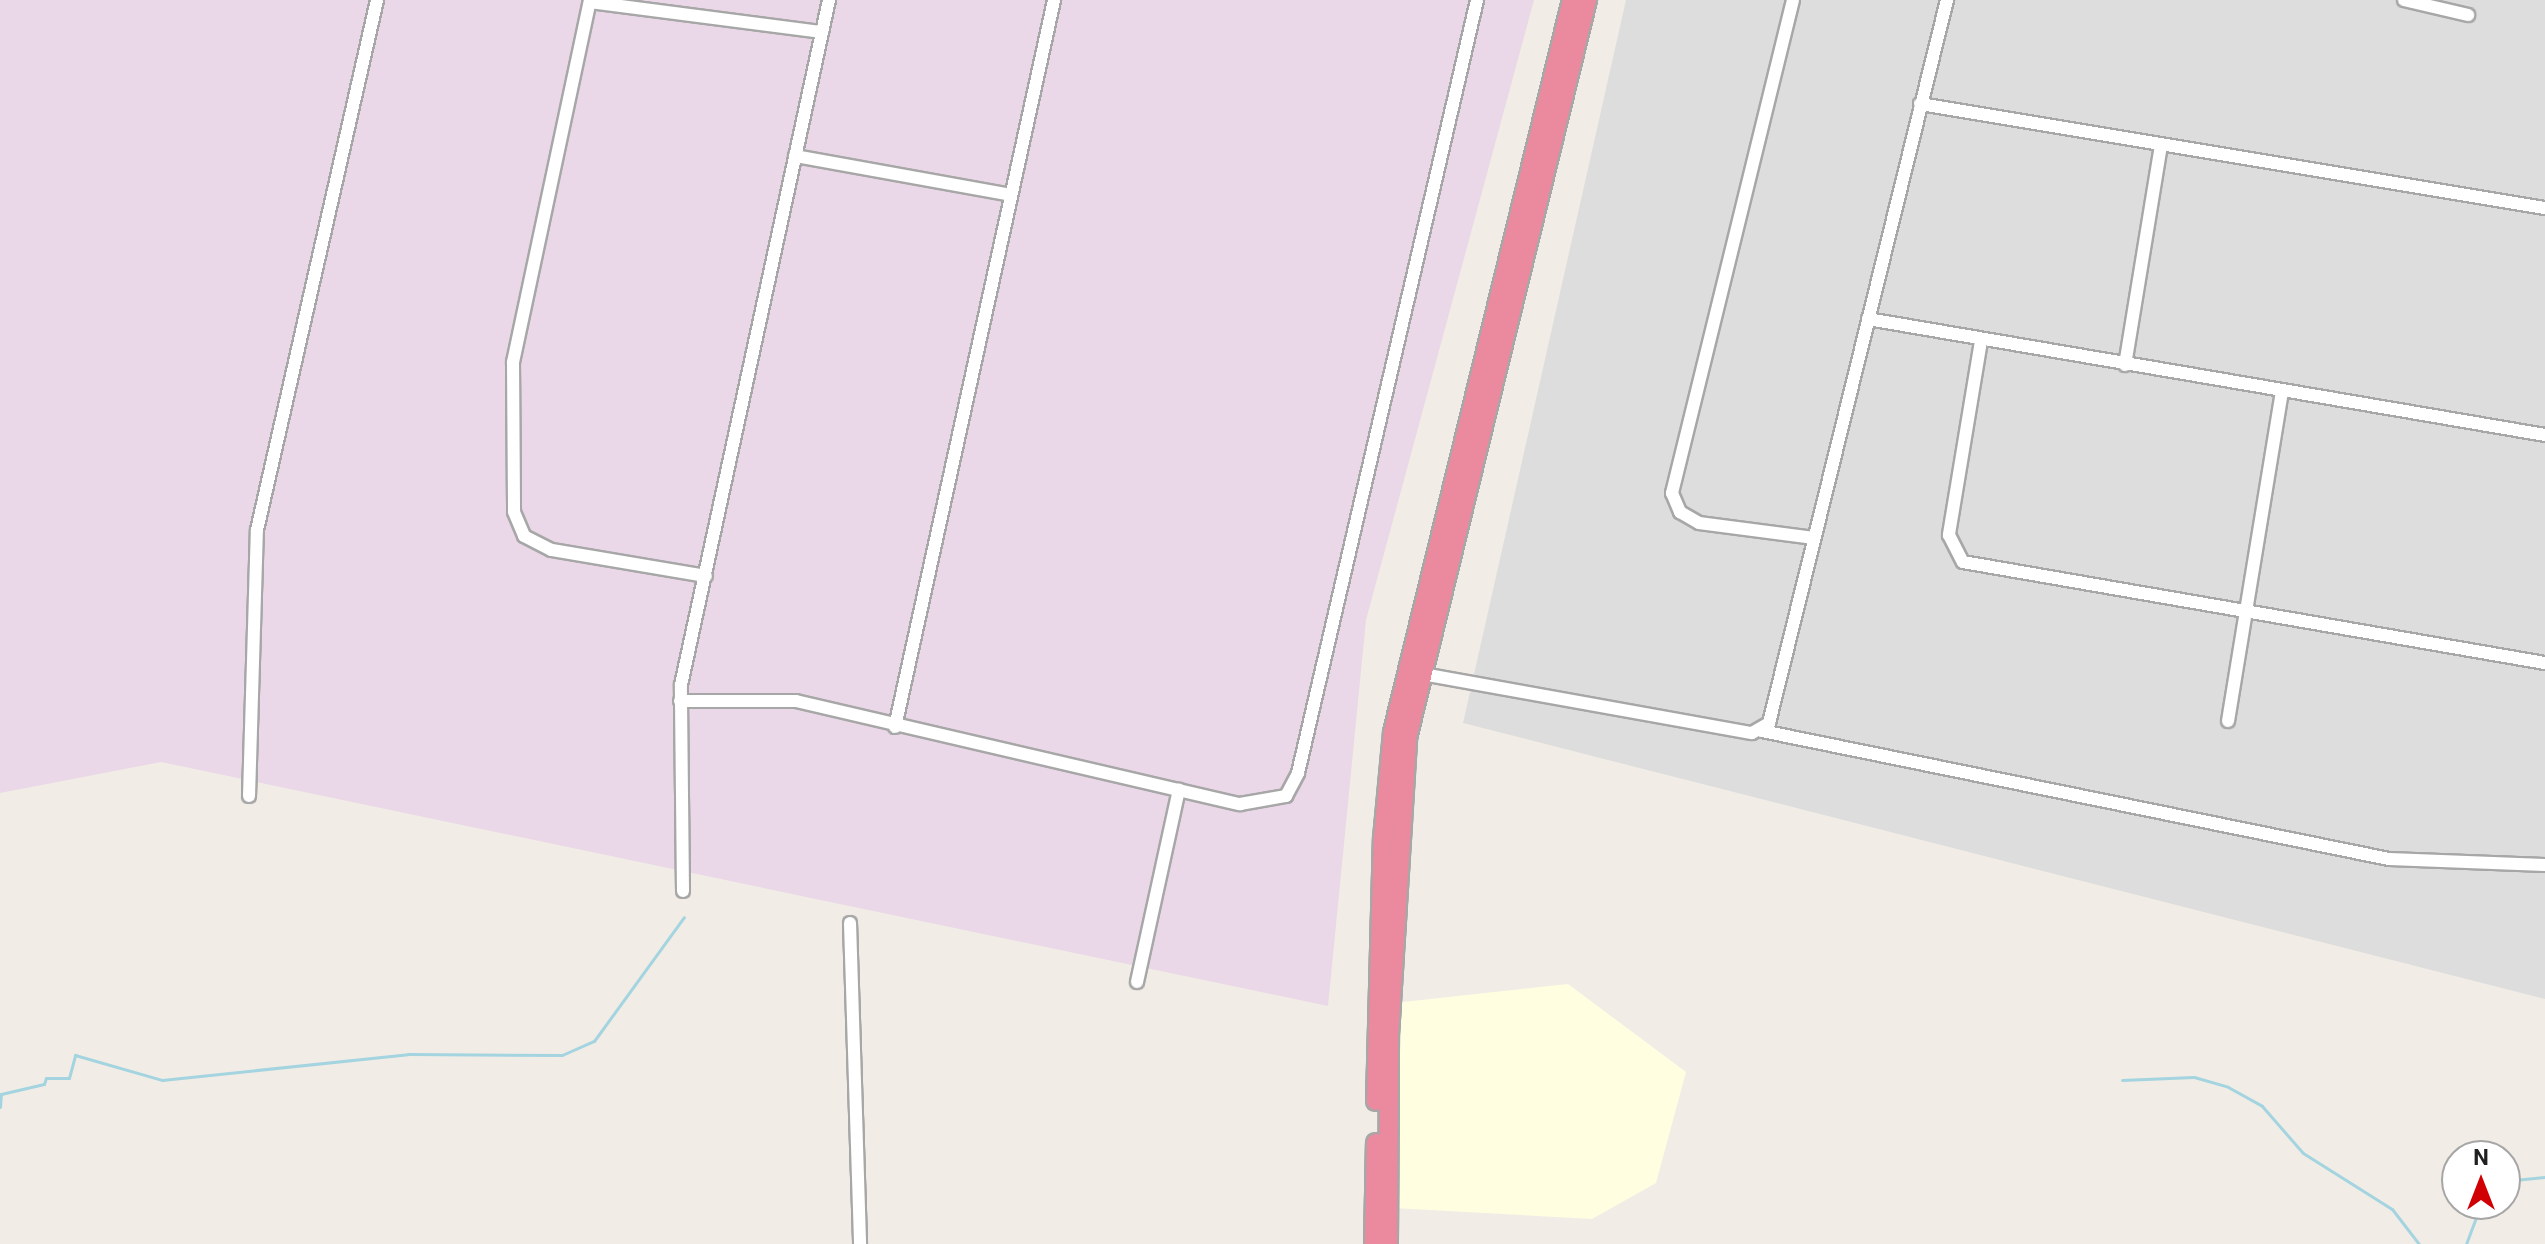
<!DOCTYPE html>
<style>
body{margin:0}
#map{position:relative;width:2545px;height:1244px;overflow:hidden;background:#f1ede6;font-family:Roboto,sans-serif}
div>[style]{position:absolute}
.residential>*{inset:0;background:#dedddd}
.industrial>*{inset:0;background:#ead7e7}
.education>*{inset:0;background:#fffee1}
.stream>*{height:3px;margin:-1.5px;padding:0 1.5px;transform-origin:1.5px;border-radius:1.5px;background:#a4d4e0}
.roads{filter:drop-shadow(2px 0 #a7a7a7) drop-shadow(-2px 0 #a7a7a7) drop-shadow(0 2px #a7a7a7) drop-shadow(0 -2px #a7a7a7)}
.minor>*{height:12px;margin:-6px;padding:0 6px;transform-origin:6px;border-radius:6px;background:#fff}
.highway>*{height:18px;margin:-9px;padding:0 9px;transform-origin:9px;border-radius:9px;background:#eb8a9e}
span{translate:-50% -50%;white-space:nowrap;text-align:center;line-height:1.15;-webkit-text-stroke:7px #fff;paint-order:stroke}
.north{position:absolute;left:2441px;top:1140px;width:80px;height:80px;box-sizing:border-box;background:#fff;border:2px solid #a6a6a6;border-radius:50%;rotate:0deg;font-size:22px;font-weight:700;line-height:32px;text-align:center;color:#202020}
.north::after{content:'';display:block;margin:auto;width:28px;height:36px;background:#d00004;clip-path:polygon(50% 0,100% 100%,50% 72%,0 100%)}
</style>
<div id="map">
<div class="residential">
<div style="clip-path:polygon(1626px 0,2545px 0,2545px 999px,1463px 723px)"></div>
</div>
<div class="industrial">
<div style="clip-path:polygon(0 0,1534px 0,1366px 620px,1328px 1006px,161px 762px,0 793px)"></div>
</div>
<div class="education">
<div style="clip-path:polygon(1568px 984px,1686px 1072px,1656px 1183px,1592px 1219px,1393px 1208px,1394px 1003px)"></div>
</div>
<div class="stream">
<div style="left:2122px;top:1080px;width:72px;rotate:-2.4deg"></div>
<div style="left:2194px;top:1077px;width:35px;rotate:16deg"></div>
<div style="left:2228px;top:1087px;width:39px;rotate:29deg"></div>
<div style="left:2262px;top:1106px;width:62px;rotate:48.9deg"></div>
<div style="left:2303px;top:1153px;width:105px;rotate:32.2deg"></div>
<div style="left:2392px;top:1209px;width:44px;rotate:52.4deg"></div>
<div style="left:0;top:1107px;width:13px;rotate:-86deg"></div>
<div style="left:1px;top:1094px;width:44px;rotate:-13.1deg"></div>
<div style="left:44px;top:1084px;width:6px;rotate:-72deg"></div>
<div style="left:46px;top:1078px;width:23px"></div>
<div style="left:69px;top:1078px;width:24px;rotate:-75deg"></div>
<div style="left:75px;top:1055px;width:91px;rotate:16deg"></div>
<div style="left:162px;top:1080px;width:247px;rotate:-6deg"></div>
<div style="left:408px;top:1054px;width:154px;rotate:0.4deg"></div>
<div style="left:562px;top:1055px;width:35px;rotate:-24deg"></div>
<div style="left:594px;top:1041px;width:153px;rotate:-54deg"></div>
<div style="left:2505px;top:1181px;width:40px;rotate:-5.7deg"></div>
<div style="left:2466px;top:1244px;width:43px;rotate:-69.4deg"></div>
</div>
<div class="roads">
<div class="minor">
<div style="left:590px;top:0;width:370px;rotate:102deg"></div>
<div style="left:513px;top:362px;width:150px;rotate:89.6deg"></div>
<div style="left:514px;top:512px;width:26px;rotate:67deg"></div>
<div style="left:524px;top:536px;width:31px;rotate:27deg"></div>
<div style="left:552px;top:550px;width:156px;rotate:9.6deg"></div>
<div style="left:1793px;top:0;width:508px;rotate:103.79deg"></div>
<div style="left:1672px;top:493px;width:21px;rotate:67deg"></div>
<div style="left:1680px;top:512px;width:22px;rotate:30deg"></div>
<div style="left:1699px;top:523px;width:116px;rotate:7.4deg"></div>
<div style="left:2404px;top:0;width:66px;rotate:13.2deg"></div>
<div style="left:590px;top:2px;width:234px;rotate:7.4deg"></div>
<div style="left:1920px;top:104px;width:634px;rotate:9.45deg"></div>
<div style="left:795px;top:156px;width:219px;rotate:10.2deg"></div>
<div style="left:1868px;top:319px;width:687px;rotate:9.72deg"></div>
<div style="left:1981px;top:341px;width:197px;rotate:99.4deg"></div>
<div style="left:1949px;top:535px;width:30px;rotate:63deg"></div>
<div style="left:1963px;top:562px;width:591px;rotate:9.85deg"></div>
<div style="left:2125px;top:365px;width:223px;rotate:-80.7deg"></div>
<div style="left:1417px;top:673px;width:340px;rotate:10.2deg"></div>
<div style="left:1752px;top:733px;width:20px;rotate:-30deg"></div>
<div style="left:1769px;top:723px;width:745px;rotate:-76.17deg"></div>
<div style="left:680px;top:701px;width:116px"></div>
<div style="left:796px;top:701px;width:456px;rotate:13.1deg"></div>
<div style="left:1240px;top:804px;width:47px;rotate:-9.9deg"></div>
<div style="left:1286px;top:796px;width:26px;rotate:-62deg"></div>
<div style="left:1298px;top:773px;width:793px;rotate:-76.96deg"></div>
<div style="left:2228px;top:721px;width:332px;rotate:-80.7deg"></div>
<div style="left:895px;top:727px;width:744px;rotate:-77.66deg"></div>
<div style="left:1762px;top:731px;width:640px;rotate:11.54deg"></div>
<div style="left:2389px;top:859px;width:156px;rotate:2.2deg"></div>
<div style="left:249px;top:796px;width:266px;rotate:-88.3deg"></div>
<div style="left:257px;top:530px;width:543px;rotate:-77.24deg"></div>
<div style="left:683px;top:891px;width:206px;rotate:-90.6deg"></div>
<div style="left:681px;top:685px;width:701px;rotate:-77.81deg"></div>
<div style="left:850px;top:923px;width:321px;rotate:88.2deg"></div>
<div style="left:1137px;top:982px;width:197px;rotate:-77.7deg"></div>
</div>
<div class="highway">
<div style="left:1376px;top:1101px;width:263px;rotate:-88.5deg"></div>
<div style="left:1383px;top:838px;width:106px;rotate:-84.6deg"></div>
<div style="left:1393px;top:732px;width:754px;rotate:-76.26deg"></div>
<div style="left:1374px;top:1244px;width:101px;rotate:-88.9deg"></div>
<div style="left:1388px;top:1244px;width:208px;rotate:-89.7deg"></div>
<div style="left:1389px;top:1036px;width:299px;rotate:-86.5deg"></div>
<div style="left:1407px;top:738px;width:760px;rotate:-76.29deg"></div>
</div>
</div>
<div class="north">N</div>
</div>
